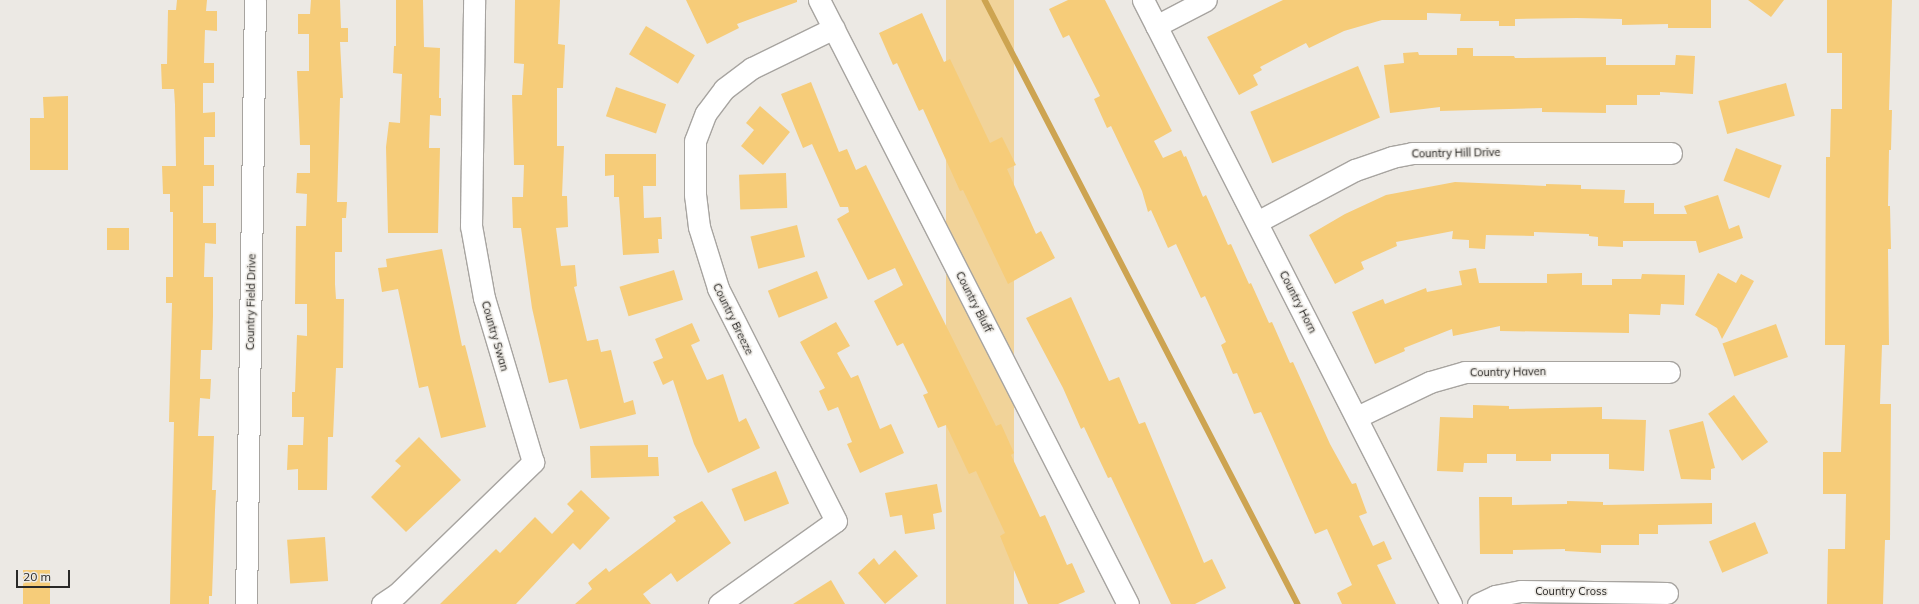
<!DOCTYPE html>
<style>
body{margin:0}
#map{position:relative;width:1919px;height:604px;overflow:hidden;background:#ece9e4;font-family:Mulish,sans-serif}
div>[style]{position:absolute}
.green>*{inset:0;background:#f1d399;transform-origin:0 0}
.stream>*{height:5.5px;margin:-2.75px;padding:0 2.75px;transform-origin:2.75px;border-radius:2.75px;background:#cda451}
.building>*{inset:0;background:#f6cc79;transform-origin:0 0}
.roads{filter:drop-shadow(1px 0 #a7a4a0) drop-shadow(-1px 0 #a7a4a0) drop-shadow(0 1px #a7a4a0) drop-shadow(0 -1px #a7a4a0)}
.minor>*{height:21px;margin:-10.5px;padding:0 10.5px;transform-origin:10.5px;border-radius:10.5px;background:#fff}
span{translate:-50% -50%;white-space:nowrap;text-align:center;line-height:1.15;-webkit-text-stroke:3px #ece9e4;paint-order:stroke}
.street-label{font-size:11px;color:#2a2927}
.scale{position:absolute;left:16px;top:570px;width:54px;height:18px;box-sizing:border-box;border:2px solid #2a2927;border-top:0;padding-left:5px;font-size:12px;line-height:14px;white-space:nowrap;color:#2a2927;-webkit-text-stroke:3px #ece9e4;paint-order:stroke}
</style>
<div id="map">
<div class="green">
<div style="left:946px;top:0;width:68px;height:678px"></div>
</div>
<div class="stream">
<div style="left:985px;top:0;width:680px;rotate:62.61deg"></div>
</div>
<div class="building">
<div style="clip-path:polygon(177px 0,207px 0,206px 11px,217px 11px,217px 31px,205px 30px,204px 63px,214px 63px,214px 83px,203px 83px,203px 113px,215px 112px,215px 137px,204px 137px,204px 165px,214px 165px,214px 186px,203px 186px,203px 223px,216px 223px,216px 244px,205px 243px,204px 277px,213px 277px,213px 316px,212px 350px,201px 350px,200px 379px,211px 379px,210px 399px,200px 398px,198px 436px,214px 436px,212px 490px,216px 490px,215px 510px,212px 596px,209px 596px,209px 604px,170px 604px,174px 422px,169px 422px,172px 303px,166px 303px,166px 277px,173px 277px,173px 212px,170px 212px,170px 194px,163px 194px,162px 166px,176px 166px,175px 105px,174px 89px,162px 89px,161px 64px,167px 64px,168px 10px,176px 10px)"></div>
<div style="clip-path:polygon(311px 0,340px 0,341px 28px,348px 28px,348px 42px,340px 42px,343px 98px,340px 98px,337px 202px,347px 202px,346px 218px,342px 218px,342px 252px,335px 252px,335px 284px,336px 299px,344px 299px,343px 368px,336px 368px,333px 437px,328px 437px,327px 490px,298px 490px,298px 469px,287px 470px,288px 445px,303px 445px,304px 417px,292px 417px,292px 392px,295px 392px,297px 335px,307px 336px,307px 304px,295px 304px,296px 226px,306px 226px,307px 194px,296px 193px,297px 173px,310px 173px,310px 145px,300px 145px,297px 71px,309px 71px,309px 34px,298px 34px,298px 14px,310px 14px)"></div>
<div style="clip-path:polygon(396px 0,423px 0,424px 47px,440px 48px,439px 98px,441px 98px,441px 116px,430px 115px,429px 148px,440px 148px,438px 233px,388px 233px,386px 147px,389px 122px,400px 123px,402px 74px,393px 73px,394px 46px,396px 46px)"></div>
<div style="clip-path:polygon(515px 0,560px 0,558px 44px,565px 45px,563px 88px,557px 88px,557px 146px,564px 146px,562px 196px,567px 196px,568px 227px,556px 228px,561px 266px,575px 265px,577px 286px,574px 287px,587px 341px,598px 339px,601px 352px,611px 350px,624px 403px,633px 400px,636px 414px,580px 429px,567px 379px,549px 383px,532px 308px,521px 228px,513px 228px,512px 197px,523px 197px,524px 165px,514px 165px,512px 95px,522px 95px,524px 64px,514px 63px)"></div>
<div style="clip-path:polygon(686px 0,797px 0,797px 2px,737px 24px,739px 28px,707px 44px)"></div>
<div style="clip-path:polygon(1068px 0,1105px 0,1172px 131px,1154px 141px,1163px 158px,1181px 150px,1184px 157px,1186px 156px,1203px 197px,1206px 195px,1228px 245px,1231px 244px,1249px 284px,1251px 283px,1269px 323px,1272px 322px,1290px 363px,1293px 362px,1330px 444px,1352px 484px,1356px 483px,1367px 513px,1359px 516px,1373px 546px,1384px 541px,1392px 559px,1377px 565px,1396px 604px,1342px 604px,1337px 593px,1352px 585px,1327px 529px,1315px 534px,1261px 412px,1254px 414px,1237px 373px,1233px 374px,1221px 345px,1226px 342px,1205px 296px,1201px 298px,1176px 244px,1168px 248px,1151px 210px,1148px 212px,1142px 191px,1111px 126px,1107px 128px,1094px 99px,1100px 96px,1069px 35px,1063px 38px,1049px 9px)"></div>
<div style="clip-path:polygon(1283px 0,1711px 0,1711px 28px,1668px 28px,1668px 24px,1622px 25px,1622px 19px,1577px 18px,1515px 19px,1515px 26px,1499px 26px,1499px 21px,1460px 21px,1461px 14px,1427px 13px,1427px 20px,1382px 20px,1344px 31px,1309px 48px,1306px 43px,1260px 67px,1262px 70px,1253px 75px,1258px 85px,1239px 95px,1207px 37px)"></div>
<div style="clip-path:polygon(1748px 0,1784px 0,1771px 17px)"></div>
<div style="clip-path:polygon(1827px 0,1892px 0,1889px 110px,1892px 110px,1891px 150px,1889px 150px,1888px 206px,1890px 206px,1891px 249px,1888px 249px,1889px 345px,1882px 345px,1880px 404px,1891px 404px,1890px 540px,1885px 540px,1883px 604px,1827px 604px,1828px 549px,1845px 549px,1846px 494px,1823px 494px,1823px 452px,1841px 452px,1845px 345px,1825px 345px,1826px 157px,1830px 157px,1831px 109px,1842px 109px,1842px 53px,1827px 53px)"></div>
<div style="clip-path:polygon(922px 13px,944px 62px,950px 59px,990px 143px,1002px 137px,1016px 165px,1007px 169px,1036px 234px,1041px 231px,1055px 258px,1008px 284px,963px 190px,960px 191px,923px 109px,919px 111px,897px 63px,893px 65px,879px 33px)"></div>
<div style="left:646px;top:26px;width:57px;height:33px;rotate:31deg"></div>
<div style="clip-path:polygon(1457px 48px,1473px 48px,1473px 56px,1514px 56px,1515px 58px,1606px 57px,1606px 65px,1675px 65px,1676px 55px,1695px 56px,1693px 94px,1660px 92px,1660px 95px,1637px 95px,1637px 105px,1606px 105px,1606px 113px,1542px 112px,1542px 108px,1440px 111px,1440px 107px,1390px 113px,1384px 65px,1404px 63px,1403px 53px,1418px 52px,1419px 55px,1457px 55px)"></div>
<div style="left:1358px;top:66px;width:56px;height:117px;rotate:67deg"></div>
<div style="clip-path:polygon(811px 82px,839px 152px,847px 149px,856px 170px,866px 165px,996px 426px,1001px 424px,1014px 453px,1011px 455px,1040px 517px,1045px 515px,1067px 565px,1072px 563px,1085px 592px,1058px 604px,1028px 604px,1000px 536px,1005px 533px,976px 471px,969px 474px,946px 425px,938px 428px,923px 395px,928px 393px,903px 343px,897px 346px,874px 301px,903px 285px,895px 268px,868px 280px,837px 219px,849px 212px,848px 207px,840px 207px,812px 144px,803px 148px,781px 94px)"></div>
<div style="left:1786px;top:83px;width:34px;height:70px;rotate:75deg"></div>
<div style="left:616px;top:87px;width:53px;height:31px;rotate:19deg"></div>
<div style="clip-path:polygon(68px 96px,68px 170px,30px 170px,30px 118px,44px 118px,43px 97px)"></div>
<div style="clip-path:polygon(760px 106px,790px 132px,763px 165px,741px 146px,754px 130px,746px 123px)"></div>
<div style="left:1736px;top:148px;width:49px;height:35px;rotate:21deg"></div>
<div style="clip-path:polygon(605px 154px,656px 154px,656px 186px,643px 186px,644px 218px,661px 217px,662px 239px,658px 239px,659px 253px,623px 255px,619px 197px,614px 197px,614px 175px,605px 176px)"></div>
<div style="left:786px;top:173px;width:35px;height:47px;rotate:88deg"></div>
<div style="clip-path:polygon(1455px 182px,1546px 186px,1546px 184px,1581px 185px,1581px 189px,1625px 190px,1624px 203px,1654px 203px,1654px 214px,1687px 214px,1684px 206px,1718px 195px,1729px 229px,1739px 225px,1743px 238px,1699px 253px,1696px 241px,1623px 241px,1623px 247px,1598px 246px,1598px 237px,1589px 236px,1589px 234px,1534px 232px,1534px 236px,1486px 235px,1485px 249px,1469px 248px,1469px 240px,1452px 239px,1453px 231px,1396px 242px,1397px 246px,1361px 262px,1364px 269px,1335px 284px,1309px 235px,1345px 214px,1386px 195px)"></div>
<div style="left:797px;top:225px;width:33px;height:48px;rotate:76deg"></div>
<div style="left:107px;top:228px;width:22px;height:22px"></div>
<div style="clip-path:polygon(442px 249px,462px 346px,465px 345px,486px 427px,441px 438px,428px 386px,419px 388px,398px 289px,382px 292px,378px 268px,387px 267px,386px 259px)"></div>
<div style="clip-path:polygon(1476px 268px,1479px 283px,1547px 283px,1547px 274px,1582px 273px,1582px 285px,1612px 285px,1612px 279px,1641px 279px,1642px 274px,1685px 275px,1684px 305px,1661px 304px,1660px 315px,1629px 314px,1629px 333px,1500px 331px,1500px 326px,1453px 336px,1452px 329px,1404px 348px,1405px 351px,1375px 364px,1352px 312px,1383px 299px,1385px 304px,1426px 288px,1427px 292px,1462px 285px,1459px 271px)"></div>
<div style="left:674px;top:270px;width:31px;height:57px;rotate:73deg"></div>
<div style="left:817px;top:271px;width:29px;height:53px;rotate:68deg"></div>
<div style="clip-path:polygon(1718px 273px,1736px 283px,1741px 274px,1754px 281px,1722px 339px,1717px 328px,1695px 315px)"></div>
<div style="clip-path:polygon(1071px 297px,1109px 381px,1119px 377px,1139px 424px,1145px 422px,1204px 563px,1212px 559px,1226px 588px,1195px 604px,1171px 604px,1111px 477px,1108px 478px,1084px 427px,1081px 429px,1063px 388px,1026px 318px)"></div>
<div style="clip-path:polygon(836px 322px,850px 346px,837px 353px,851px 378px,858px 375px,880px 429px,891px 424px,904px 453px,860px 473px,847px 444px,852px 442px,838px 407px,828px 411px,819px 391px,825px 388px,800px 342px)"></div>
<div style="clip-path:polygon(692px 323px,700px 341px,691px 345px,707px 380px,723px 374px,739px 422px,746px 418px,760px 448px,708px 473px,694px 444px,673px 380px,663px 385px,653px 362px,663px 358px,655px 339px)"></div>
<div style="left:1776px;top:324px;width:35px;height:57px;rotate:70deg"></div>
<div style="left:1734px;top:395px;width:58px;height:32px;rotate:54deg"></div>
<div style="clip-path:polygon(1473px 405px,1509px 406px,1509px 409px,1602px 407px,1602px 419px,1646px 420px,1644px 471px,1609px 469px,1609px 454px,1551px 454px,1551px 461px,1516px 461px,1516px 454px,1487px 454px,1487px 463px,1464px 463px,1463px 472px,1437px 471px,1440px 417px,1473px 418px)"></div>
<div style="clip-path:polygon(1703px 421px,1715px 468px,1711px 469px,1711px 480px,1681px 479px,1669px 430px)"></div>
<div style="clip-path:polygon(419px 437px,461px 480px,406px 532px,371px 497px,401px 466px,395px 461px)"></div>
<div style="clip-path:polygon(648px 445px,648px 457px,658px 457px,659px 476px,591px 478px,590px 446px)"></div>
<div style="left:776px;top:471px;width:35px;height:48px;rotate:68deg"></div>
<div style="clip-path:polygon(937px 484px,942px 512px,933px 514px,935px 529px,905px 534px,902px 515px,890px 517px,885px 493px)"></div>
<div style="clip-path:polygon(581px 490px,610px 518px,580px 550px,573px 543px,516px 604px,440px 604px,496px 549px,500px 553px,535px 517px,552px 534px,574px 511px,567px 504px)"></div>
<div style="clip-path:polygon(1479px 497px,1512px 497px,1512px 505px,1567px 504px,1567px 501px,1603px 502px,1603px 505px,1712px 503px,1712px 524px,1658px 525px,1658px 534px,1639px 534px,1639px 545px,1601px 545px,1601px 553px,1565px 551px,1565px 549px,1513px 550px,1513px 554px,1480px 554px)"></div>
<div style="clip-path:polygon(702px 501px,731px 543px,677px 582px,671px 573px,643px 594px,651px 604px,575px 604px,592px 589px,588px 583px,606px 568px,609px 572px,676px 521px,673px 517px)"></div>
<div style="left:1755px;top:522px;width:34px;height:50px;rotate:67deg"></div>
<div style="left:325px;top:537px;width:44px;height:38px;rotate:86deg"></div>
<div style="clip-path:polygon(895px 550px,918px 576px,885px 604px,858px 573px,874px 558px,879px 565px)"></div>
<div style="left:23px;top:570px;width:27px;height:34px"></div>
<div style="clip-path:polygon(831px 580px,845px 604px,793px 604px)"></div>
</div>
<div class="roads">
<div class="minor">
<div style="left:819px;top:0;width:678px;rotate:62.91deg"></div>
<div style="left:1143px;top:0;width:678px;rotate:62.98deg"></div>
<div style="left:1156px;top:26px;width:56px;rotate:-27.5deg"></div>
<div style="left:1257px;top:222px;width:111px;rotate:-28deg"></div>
<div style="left:1355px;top:170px;width:39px;rotate:-19deg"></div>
<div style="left:1392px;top:157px;width:20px;rotate:-11deg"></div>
<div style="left:1412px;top:153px;width:259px"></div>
<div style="left:1357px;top:417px;width:81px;rotate:-25.6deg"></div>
<div style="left:1430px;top:382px;width:36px;rotate:-16deg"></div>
<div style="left:1465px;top:372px;width:204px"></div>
<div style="left:246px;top:604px;width:604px;rotate:-89.15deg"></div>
<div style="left:382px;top:604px;width:18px;rotate:-34deg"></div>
<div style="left:397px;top:594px;width:190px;rotate:-44.1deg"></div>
<div style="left:533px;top:462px;width:171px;rotate:-106.6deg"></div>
<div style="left:484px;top:298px;width:73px;rotate:-100.2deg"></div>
<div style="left:471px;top:226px;width:226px;rotate:-89.2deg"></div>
<div style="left:719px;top:604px;width:143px;rotate:-35.4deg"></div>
<div style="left:836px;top:521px;width:261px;rotate:-116.9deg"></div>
<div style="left:718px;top:288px;width:64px;rotate:-107.3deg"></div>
<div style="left:699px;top:227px;width:32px;rotate:-97deg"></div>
<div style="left:695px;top:195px;width:54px;rotate:-90deg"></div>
<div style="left:695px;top:141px;width:30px;rotate:-69deg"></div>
<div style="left:706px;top:113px;width:30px;rotate:-53deg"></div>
<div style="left:724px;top:89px;width:35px;rotate:-37deg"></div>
<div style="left:752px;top:68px;width:91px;rotate:-26deg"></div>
<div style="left:1478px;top:604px;width:19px;rotate:-25deg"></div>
<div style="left:1495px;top:596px;width:26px;rotate:-11deg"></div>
<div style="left:1521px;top:591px;width:146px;rotate:0.8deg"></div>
</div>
</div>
<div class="street-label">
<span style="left:1456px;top:153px;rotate:-1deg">Country Hill Drive</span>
<span style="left:251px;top:302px;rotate:-89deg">Country Field Drive</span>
<span style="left:974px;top:302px;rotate:63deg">Country Bluff</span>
<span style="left:1298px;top:302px;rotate:63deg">Country Horn</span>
<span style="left:733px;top:319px;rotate:64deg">Country Breeze</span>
<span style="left:495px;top:336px;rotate:74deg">Country Swan</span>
<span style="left:1508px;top:372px;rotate:-1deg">Country Haven</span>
<span style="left:1571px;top:591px">Country Cross</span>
</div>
<div class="scale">20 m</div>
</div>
